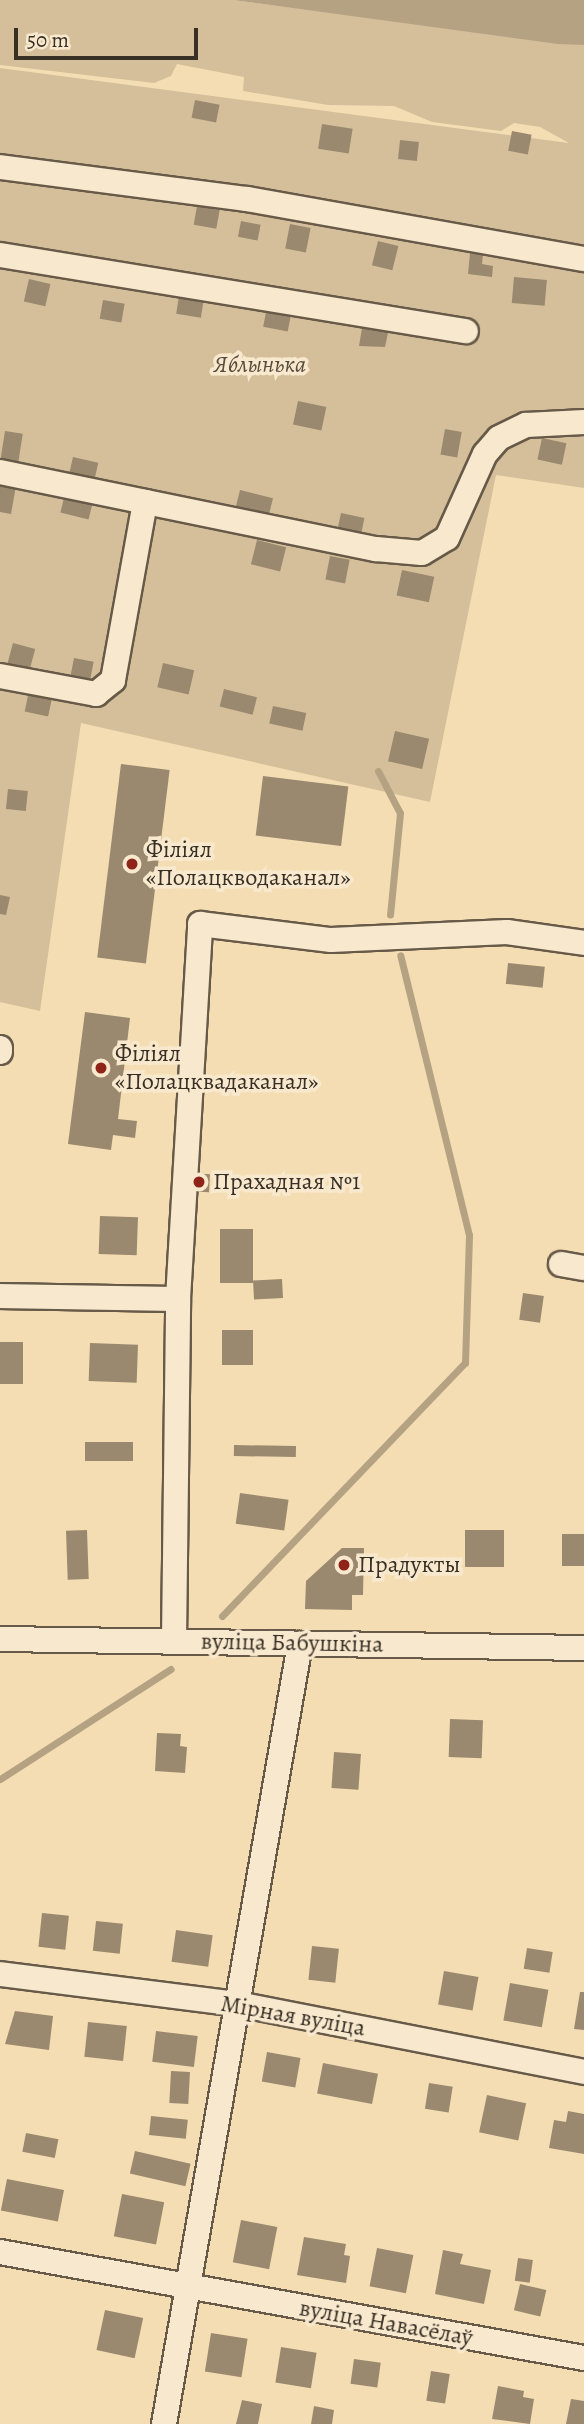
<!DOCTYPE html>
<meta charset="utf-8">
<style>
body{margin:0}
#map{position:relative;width:584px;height:2424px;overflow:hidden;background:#f5ddb3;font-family:Alegreya,serif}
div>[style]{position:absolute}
.green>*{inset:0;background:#d5bf9b}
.water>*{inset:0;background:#b5a283}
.stream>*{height:7px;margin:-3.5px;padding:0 3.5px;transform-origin:3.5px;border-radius:3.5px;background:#b5a283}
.building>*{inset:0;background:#9a896f;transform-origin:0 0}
.roads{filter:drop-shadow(2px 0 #675a48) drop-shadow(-2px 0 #675a48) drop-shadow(0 2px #675a48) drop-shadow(0 -2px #675a48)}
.minor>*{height:24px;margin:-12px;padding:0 12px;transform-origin:12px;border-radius:12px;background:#f8e9ce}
.dots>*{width:19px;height:19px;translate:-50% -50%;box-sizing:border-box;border:4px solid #f8e9ce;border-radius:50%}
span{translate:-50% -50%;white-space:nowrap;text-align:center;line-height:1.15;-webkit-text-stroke:7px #f8e9ce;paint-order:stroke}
.park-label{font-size:24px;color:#574c3d;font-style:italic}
.poi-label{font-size:24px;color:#382f25}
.left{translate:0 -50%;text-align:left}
.street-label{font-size:24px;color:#382f25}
.scale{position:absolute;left:14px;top:28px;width:184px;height:32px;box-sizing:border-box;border:4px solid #382f25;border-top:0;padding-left:9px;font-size:21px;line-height:24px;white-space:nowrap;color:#382f25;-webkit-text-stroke:5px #f8e9ce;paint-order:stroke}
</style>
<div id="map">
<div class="green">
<div style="clip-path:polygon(0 0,233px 0,584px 45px,584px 488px,496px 475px,430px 802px,81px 723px,40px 1011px,0 1002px,0 68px,569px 143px,540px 127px,514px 123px,501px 131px,432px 122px,394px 106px,328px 105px,243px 91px,244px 77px,177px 64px,171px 76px,154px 83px,0 65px)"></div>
</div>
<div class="water">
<div style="clip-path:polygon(233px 0,584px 0,584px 45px,558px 44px)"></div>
</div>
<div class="stream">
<div style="left:378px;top:771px;width:47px;rotate:62.4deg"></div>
<div style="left:400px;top:813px;width:102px;rotate:95.6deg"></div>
<div style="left:222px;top:1616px;width:351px;rotate:-46.2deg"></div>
<div style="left:465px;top:1363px;width:128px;rotate:-88.2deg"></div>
<div style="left:469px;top:1235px;width:288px;rotate:-103.8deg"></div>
<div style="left:0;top:1779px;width:203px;rotate:-32.8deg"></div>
</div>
<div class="building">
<div style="left:195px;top:100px;width:25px;height:18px;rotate:11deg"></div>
<div style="left:322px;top:124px;width:31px;height:25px;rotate:9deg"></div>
<div style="left:512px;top:131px;width:20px;height:20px;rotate:11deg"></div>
<div style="left:400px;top:140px;width:19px;height:19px;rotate:6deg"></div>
<div style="left:197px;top:206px;width:23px;height:19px;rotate:10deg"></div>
<div style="left:241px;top:221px;width:20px;height:16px;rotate:11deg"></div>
<div style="left:290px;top:224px;width:21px;height:25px;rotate:11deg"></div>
<div style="left:378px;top:241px;width:21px;height:25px;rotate:14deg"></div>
<div style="clip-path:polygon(470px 253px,483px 255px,482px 264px,493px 266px,492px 277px,468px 274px)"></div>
<div style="left:514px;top:277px;width:33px;height:26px;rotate:5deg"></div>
<div style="left:29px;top:279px;width:22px;height:23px;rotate:13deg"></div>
<div style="left:179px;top:296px;width:25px;height:18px;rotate:9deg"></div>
<div style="left:103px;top:300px;width:22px;height:19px;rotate:10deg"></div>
<div style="left:267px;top:307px;width:25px;height:20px;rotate:11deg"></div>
<div style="clip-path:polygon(363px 322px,388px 333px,385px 347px,359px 346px)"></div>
<div style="left:298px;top:401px;width:29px;height:24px;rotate:12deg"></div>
<div style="left:445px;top:429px;width:17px;height:26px;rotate:10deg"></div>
<div style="left:5px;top:431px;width:18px;height:32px;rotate:9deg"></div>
<div style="left:542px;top:438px;width:25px;height:22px;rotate:12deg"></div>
<div style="left:73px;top:457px;width:26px;height:21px;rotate:13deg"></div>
<div style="clip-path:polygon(0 477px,17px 480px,11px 514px,0 512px)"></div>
<div style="left:240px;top:490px;width:34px;height:20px;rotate:14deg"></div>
<div style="left:64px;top:498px;width:29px;height:15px;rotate:14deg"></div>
<div style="left:341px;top:513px;width:24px;height:15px;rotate:12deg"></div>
<div style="left:257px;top:540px;width:30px;height:25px;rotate:14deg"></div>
<div style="left:330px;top:556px;width:20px;height:24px;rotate:11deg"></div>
<div style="left:402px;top:570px;width:33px;height:26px;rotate:12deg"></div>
<div style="left:13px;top:643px;width:23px;height:27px;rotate:15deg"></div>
<div style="left:74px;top:658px;width:20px;height:21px;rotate:11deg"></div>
<div style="left:163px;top:663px;width:32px;height:25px;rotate:13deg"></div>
<div style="left:224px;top:689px;width:34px;height:18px;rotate:14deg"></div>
<div style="left:29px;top:691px;width:24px;height:21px;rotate:12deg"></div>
<div style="left:273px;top:706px;width:34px;height:18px;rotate:12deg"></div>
<div style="left:395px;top:731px;width:35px;height:31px;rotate:13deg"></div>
<div style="left:121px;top:764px;width:49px;height:195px;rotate:7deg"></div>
<div style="left:263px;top:776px;width:86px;height:60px;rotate:7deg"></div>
<div style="left:8px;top:789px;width:20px;height:20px;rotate:6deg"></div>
<div style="clip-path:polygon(0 895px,10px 897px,6px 915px,0 914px)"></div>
<div style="left:508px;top:963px;width:37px;height:21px;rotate:6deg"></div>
<div style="clip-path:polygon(85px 1012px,130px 1018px,118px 1119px,137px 1121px,135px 1138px,113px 1135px,111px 1150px,68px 1144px)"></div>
<div style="left:188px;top:1173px;width:22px;height:18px;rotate:3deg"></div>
<div style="left:100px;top:1216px;width:38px;height:38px;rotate:2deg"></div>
<div style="left:220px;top:1229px;width:33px;height:54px"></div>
<div style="left:282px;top:1279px;width:19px;height:29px;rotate:87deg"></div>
<div style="left:523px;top:1293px;width:21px;height:27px;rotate:8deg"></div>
<div style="left:222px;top:1330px;width:31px;height:35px"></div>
<div style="left:0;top:1342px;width:23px;height:42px"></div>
<div style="left:90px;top:1343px;width:48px;height:38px;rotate:2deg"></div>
<div style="left:133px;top:1442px;width:19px;height:48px;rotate:90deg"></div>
<div style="left:234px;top:1445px;width:62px;height:11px;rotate:1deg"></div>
<div style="left:240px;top:1493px;width:49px;height:31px;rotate:8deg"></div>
<div style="left:87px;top:1530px;width:49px;height:21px;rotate:88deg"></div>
<div style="left:465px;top:1530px;width:39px;height:37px"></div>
<div style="left:584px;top:1534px;width:32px;height:22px;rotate:90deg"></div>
<div style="clip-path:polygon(342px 1548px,364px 1548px,363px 1595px,352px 1595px,352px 1610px,305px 1609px,306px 1581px)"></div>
<div style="left:450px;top:1719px;width:33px;height:38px;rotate:2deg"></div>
<div style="clip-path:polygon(157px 1733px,181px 1734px,180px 1746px,187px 1747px,185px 1773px,155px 1771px)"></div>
<div style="left:334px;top:1752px;width:27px;height:36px;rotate:4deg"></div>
<div style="left:42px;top:1913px;width:27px;height:34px;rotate:6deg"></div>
<div style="left:96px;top:1921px;width:27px;height:30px;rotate:6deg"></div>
<div style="left:176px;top:1930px;width:37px;height:32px;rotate:8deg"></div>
<div style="left:312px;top:1946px;width:27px;height:34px;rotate:6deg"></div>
<div style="left:527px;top:1948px;width:26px;height:21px;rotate:9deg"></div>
<div style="left:444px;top:1971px;width:35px;height:34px;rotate:10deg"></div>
<div style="left:510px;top:1983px;width:39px;height:38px;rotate:10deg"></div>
<div style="clip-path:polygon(580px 1992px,584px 1992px,584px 2030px,574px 2029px)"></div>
<div style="clip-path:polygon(15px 2011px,53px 2016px,49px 2050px,5px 2044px)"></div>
<div style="left:88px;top:2022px;width:39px;height:35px;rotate:6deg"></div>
<div style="left:156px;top:2031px;width:42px;height:31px;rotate:7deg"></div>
<div style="left:267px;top:2052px;width:34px;height:30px;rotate:10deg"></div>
<div style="left:323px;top:2063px;width:56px;height:31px;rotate:11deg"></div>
<div style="left:171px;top:2071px;width:19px;height:32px;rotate:3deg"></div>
<div style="left:429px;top:2083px;width:24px;height:26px;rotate:9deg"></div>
<div style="left:487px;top:2095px;width:40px;height:38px;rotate:12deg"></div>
<div style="clip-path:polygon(568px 2111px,584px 2114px,584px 2154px,549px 2148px,554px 2120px,566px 2122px)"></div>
<div style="left:151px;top:2116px;width:37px;height:19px;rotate:6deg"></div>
<div style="left:26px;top:2133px;width:33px;height:19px;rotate:11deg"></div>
<div style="left:135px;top:2151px;width:57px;height:23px;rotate:13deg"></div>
<div style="left:7px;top:2179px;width:58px;height:32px;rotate:11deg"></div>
<div style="left:122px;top:2194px;width:43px;height:43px;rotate:11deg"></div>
<div style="left:241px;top:2220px;width:37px;height:43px;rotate:11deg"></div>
<div style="clip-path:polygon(304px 2237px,346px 2244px,344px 2255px,350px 2256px,346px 2283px,297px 2275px)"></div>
<div style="left:377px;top:2248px;width:37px;height:39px;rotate:11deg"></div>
<div style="clip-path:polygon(443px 2250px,463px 2254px,460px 2264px,491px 2270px,484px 2304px,435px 2294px)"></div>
<div style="left:518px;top:2258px;width:15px;height:23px;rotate:8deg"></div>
<div style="left:520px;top:2284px;width:27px;height:27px;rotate:13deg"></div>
<div style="left:105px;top:2310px;width:39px;height:41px;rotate:12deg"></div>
<div style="left:211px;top:2333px;width:37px;height:39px;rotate:9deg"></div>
<div style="left:281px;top:2347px;width:36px;height:36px;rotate:9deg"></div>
<div style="left:354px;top:2359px;width:27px;height:25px;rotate:8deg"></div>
<div style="left:431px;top:2371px;width:19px;height:30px;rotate:9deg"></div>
<div style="clip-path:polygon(498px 2386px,524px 2391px,523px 2397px,534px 2399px,530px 2424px,492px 2419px)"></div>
<div style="clip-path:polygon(571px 2399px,584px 2401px,584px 2424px,566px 2424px)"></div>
<div style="clip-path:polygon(242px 2400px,262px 2404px,258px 2424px,236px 2424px)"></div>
<div style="clip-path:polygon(314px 2406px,334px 2410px,332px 2424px,311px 2424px)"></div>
</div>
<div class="roads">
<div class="minor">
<div style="left:0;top:167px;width:249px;rotate:7.4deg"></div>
<div style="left:247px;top:199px;width:342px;rotate:10.1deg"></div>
<div style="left:0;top:255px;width:472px;rotate:9.3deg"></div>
<div style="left:0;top:472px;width:384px;rotate:11.6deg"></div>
<div style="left:376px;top:549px;width:46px;rotate:5deg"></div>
<div style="left:422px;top:553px;width:29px;rotate:-31deg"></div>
<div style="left:447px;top:538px;width:92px;rotate:-65.7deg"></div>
<div style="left:485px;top:454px;width:21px;rotate:-49deg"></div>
<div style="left:499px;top:438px;width:30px;rotate:-26deg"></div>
<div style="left:526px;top:425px;width:58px;rotate:-3deg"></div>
<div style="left:0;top:676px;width:98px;rotate:10.6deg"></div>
<div style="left:96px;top:694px;width:22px;rotate:-39deg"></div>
<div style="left:113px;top:680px;width:181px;rotate:-79.8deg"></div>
<div style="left:0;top:1048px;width:4px;rotate:90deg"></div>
<div style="left:561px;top:1264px;width:23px;rotate:10deg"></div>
<div style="left:0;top:1296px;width:178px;rotate:1deg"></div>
<div style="left:0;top:1639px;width:584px;rotate:0.88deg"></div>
<div style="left:174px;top:1641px;width:342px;rotate:-89.3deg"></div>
<div style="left:178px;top:1299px;width:376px;rotate:-86.6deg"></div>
<div style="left:200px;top:924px;width:132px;rotate:7deg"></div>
<div style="left:331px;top:940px;width:176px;rotate:-2.6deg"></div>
<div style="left:507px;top:932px;width:78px;rotate:8.1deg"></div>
<div style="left:0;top:1974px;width:240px;rotate:7.2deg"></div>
<div style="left:238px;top:2004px;width:353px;rotate:11.1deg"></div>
<div style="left:0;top:2252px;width:594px;rotate:10.29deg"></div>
<div style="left:164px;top:2424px;width:792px;rotate:-80.11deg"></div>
</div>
</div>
<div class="dots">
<div style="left:132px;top:864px;background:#8f2418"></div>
<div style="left:101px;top:1068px;background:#8f2418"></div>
<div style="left:199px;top:1182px;background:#8f2418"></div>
<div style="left:344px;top:1565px;background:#8f2418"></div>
</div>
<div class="park-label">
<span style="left:260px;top:365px">Яблынька</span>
</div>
<div class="poi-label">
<span class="left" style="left:146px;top:864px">Філіял<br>«Полацкводаканал»</span>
<span class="left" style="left:115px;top:1068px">Філіял<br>«Полацквадаканал»</span>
<span class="left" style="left:213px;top:1182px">Прахадная №1</span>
<span class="left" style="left:358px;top:1565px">Прадукты</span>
</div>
<div class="street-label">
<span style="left:292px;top:1643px;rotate:1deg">вуліца Бабушкіна</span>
<span style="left:293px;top:2016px;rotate:10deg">Мірная вуліца</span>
<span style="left:386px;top:2323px;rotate:10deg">вуліца Навасёлаў</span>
</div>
<div class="scale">50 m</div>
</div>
